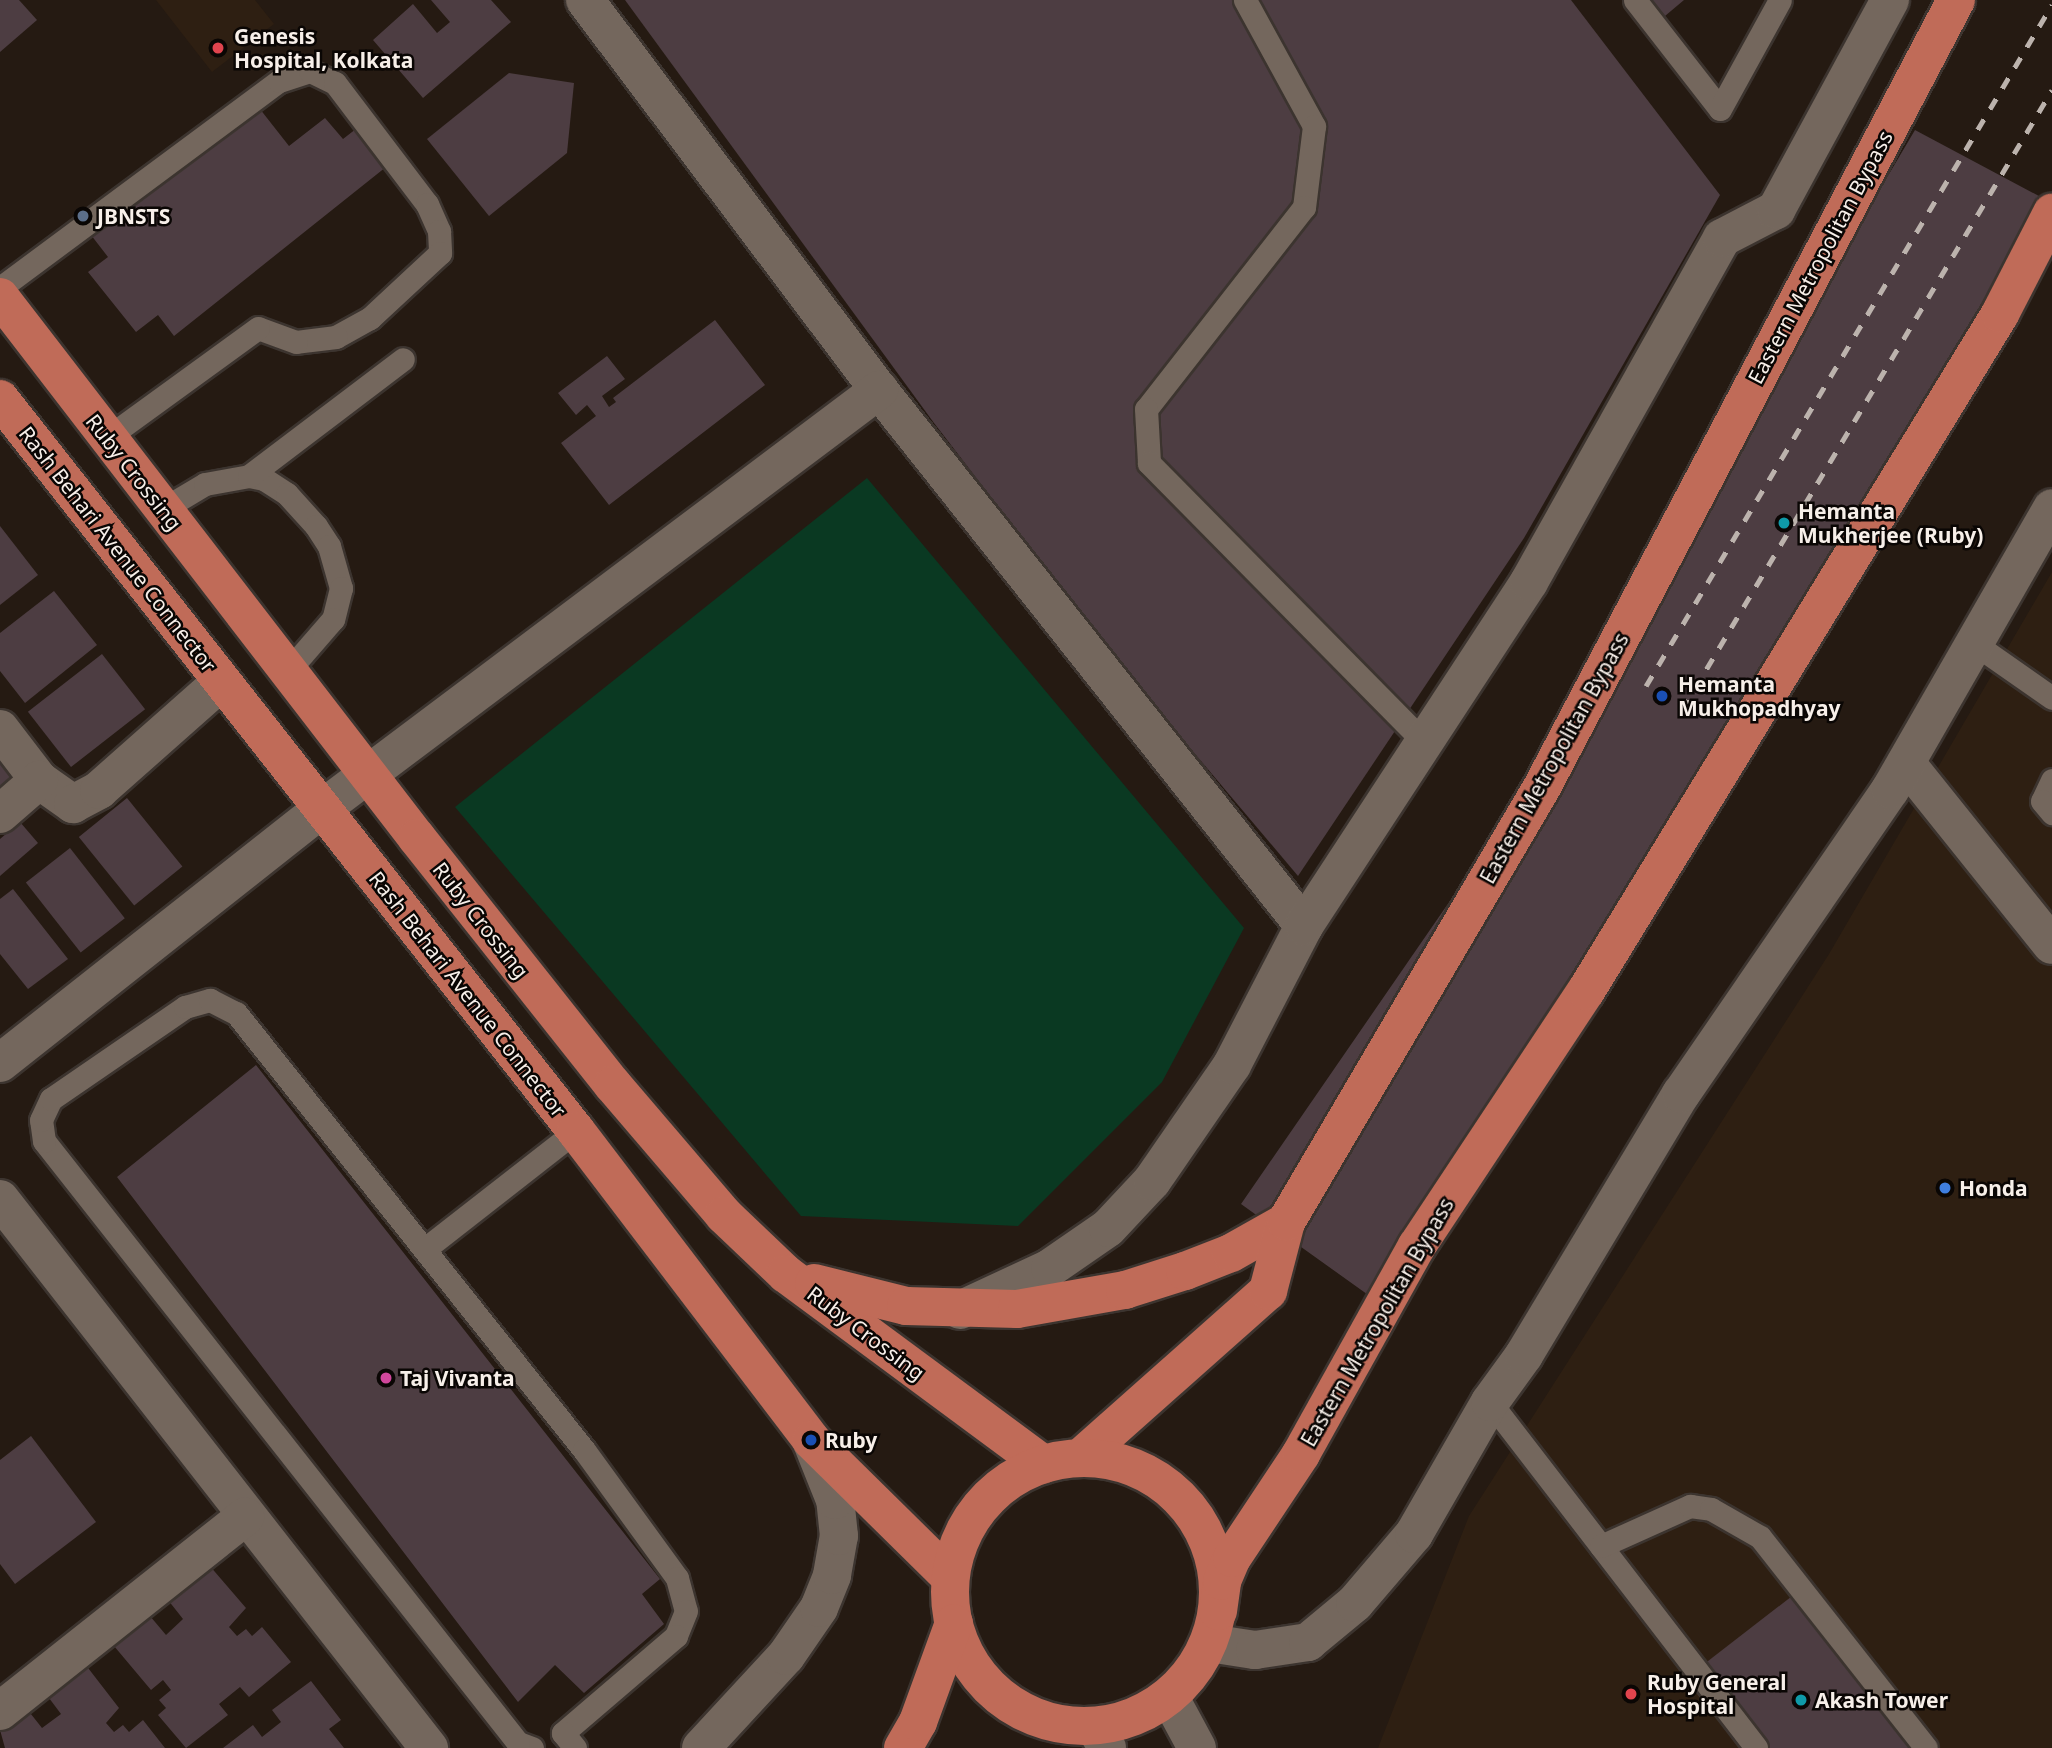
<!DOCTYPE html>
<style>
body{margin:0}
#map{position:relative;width:2052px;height:1748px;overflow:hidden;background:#251a12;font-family:"Noto Sans",sans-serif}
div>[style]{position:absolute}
.built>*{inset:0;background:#2e1f12}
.green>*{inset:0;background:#0a3922}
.building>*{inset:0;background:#4d3d42;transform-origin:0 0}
.roads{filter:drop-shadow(2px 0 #3c342f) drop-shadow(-2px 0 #3c342f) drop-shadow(0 2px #3c342f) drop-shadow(0 -2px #3c342f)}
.lane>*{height:23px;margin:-11.5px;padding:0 11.5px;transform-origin:11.5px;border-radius:11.5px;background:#74675d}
.street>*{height:38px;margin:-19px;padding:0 19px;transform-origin:19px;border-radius:19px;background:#74675d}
.primary>*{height:38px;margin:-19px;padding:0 19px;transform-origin:19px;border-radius:19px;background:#c06b58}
.primary>.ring{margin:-19px;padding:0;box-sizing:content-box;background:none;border:38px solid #c06b58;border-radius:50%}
.rail>*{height:5px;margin-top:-2.5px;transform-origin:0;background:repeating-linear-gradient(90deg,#bcb3ad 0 12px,transparent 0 24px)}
.dots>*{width:19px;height:19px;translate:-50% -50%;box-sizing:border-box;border:4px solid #0a0604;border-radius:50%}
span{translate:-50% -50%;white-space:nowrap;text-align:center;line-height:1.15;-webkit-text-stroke:5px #0a0604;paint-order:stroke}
.poi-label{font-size:21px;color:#f7efe9;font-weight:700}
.left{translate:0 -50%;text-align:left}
.street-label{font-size:21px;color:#f7efe9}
</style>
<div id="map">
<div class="built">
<div style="clip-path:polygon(156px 0,255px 0,274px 24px,212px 72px)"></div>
<div style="clip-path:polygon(2052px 572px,2052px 1748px,1378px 1748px,1469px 1516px,1829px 954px)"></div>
</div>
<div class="green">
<div style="clip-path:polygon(867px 478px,1244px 928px,1162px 1082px,1018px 1226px,801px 1216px,455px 807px)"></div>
</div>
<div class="building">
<div style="clip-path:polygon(0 0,19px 0,37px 20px,0 52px)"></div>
<div style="clip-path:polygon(431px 0,491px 0,511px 22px,423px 98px,373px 40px,413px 4px,437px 33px,450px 22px)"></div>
<div style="clip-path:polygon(625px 0,1571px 0,1720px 195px,1524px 538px,1298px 876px,1125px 671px,934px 423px)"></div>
<div style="clip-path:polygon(1652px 0,1684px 0,1665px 16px)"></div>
<div style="clip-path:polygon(509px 73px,574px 83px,567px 153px,489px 216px,427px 139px)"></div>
<div style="clip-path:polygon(256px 104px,289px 146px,325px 118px,343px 139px,361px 125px,391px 163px,174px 336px,158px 315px,136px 332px,88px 272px,108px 257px,91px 235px)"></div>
<div style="clip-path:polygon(1915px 130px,2052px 203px,2052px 238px,1661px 910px,1392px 1312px,1241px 1204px,1514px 808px)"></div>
<div style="clip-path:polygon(715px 320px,765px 385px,609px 505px,561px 443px,596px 416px,587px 405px,576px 415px,558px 393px,607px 356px,625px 379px,602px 396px,609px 407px,616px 402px,613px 398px)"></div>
<div style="clip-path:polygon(0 526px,38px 575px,0 605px)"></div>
<div style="clip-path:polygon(54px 591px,97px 645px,25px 703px,0 671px,0 633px)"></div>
<div style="left:102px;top:654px;width:70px;height:94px;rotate:52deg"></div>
<div style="clip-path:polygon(0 753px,23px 786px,0 802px)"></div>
<div style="left:127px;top:798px;width:88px;height:62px;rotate:51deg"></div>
<div style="clip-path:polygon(20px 822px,38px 843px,0 876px,0 839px)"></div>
<div style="left:70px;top:848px;width:89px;height:56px;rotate:52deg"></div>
<div style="clip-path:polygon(13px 889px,68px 959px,28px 989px,0 954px,0 899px)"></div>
<div style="clip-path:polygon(256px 1065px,660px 1579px,642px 1594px,664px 1624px,584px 1693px,555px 1665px,518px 1702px,117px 1177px)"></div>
<div style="clip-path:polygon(31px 1436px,96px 1522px,15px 1584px,0 1564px,0 1460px)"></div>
<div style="clip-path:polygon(209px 1565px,246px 1608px,229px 1627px,237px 1636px,246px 1629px,252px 1636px,262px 1627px,291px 1662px,249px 1697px,240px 1687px,219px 1704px,228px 1715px,186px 1748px,158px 1715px,166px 1708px,159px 1700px,171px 1690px,163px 1680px,151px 1690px,114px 1646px,150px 1616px,166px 1635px,183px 1619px,168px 1600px)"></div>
<div style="clip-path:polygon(1796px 1593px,1918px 1748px,1758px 1748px,1699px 1668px)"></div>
<div style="clip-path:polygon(85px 1664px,119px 1708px,106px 1723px,114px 1732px,123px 1725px,129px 1732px,143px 1720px,165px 1748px,5px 1748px,0 1730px,27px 1709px,42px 1728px,61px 1714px,46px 1694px)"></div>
<div style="clip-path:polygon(311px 1681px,341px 1720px,329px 1729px,344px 1748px,223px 1748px,253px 1725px,262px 1737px,281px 1722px,272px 1710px)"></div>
</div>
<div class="roads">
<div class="lane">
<div style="left:1245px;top:0;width:144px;rotate:61.3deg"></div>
<div style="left:1314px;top:126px;width:82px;rotate:97deg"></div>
<div style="left:1304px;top:207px;width:256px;rotate:128deg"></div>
<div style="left:1146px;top:409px;width:54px;rotate:86.8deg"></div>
<div style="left:1149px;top:463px;width:392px;rotate:45.4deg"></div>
<div style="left:1635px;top:0;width:138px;rotate:52.1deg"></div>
<div style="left:1720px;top:109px;width:124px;rotate:-61.2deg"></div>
<div style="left:0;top:288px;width:347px;rotate:-36.6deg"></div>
<div style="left:279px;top:81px;width:33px;rotate:-18deg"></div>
<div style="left:310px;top:71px;width:28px;rotate:26deg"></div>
<div style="left:335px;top:83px;width:152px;rotate:52.8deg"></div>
<div style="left:427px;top:204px;width:30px;rotate:66deg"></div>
<div style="left:439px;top:231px;width:22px;rotate:87deg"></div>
<div style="left:440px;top:253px;width:96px;rotate:137.1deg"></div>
<div style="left:370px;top:318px;width:39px;rotate:151deg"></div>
<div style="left:336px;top:337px;width:40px;rotate:172.9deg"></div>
<div style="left:296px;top:342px;width:40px;rotate:-159.8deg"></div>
<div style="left:258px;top:328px;width:185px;rotate:144deg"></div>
<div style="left:249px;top:476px;width:15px;rotate:11deg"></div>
<div style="left:264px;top:479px;width:27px;rotate:33deg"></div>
<div style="left:287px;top:494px;width:43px;rotate:47.8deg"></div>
<div style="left:316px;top:526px;width:24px;rotate:57deg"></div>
<div style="left:329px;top:546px;width:44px;rotate:74.1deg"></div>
<div style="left:341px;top:588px;width:32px;rotate:104deg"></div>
<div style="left:333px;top:619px;width:69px;rotate:130.9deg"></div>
<div style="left:163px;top:509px;width:49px;rotate:-30.8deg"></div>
<div style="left:205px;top:484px;width:45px;rotate:-10.3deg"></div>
<div style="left:249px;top:476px;width:193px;rotate:-37.2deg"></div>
<div style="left:1975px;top:644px;width:94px;rotate:35deg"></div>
<div style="left:2052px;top:780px;width:23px;rotate:115deg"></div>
<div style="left:2042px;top:801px;width:16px;rotate:50deg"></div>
<div style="left:426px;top:1248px;width:190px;rotate:-38deg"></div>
<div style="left:1490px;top:1402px;width:436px;rotate:52.4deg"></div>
<div style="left:1601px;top:1546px;width:98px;rotate:-24.2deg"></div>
<div style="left:1690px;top:1506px;width:21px;rotate:8deg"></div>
<div style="left:1711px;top:1509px;width:56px;rotate:29.7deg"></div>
<div style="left:1760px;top:1537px;width:268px;rotate:51.8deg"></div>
<div style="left:532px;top:1748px;width:15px;rotate:-160deg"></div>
<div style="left:518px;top:1743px;width:766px;rotate:-128.22deg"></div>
<div style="left:44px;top:1141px;width:21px;rotate:-98deg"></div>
<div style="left:41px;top:1120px;width:23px;rotate:-65deg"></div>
<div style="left:51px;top:1099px;width:163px;rotate:-34.5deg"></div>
<div style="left:185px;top:1007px;width:26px;rotate:-16deg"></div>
<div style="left:210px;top:1000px;width:29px;rotate:27deg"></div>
<div style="left:236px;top:1013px;width:559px;rotate:51.47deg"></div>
<div style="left:584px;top:1450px;width:158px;rotate:54deg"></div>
<div style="left:677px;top:1578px;width:34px;rotate:75deg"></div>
<div style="left:686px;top:1611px;width:27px;rotate:112deg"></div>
<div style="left:676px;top:1636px;width:149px;rotate:139.4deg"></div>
<div style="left:563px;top:1733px;width:19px;rotate:51deg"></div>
</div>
<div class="street">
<div style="left:585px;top:0;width:488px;rotate:53deg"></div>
<div style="left:879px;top:390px;width:684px;rotate:51.59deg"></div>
<div style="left:0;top:729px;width:64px;rotate:52.6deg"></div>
<div style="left:39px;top:780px;width:42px;rotate:35.2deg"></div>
<div style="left:73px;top:804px;width:30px;rotate:-28deg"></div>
<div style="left:99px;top:790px;width:164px;rotate:-41.5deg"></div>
<div style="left:1906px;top:763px;width:233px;rotate:51.3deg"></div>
<div style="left:0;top:814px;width:52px;rotate:-41.1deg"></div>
<div style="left:0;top:1063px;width:412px;rotate:-38.3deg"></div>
<div style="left:323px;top:808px;width:696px;rotate:-36.94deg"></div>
<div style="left:0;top:1199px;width:697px;rotate:52deg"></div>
<div style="left:960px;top:1310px;width:99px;rotate:-25deg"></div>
<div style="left:1050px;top:1268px;width:70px;rotate:-34.6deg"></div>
<div style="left:1108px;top:1228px;width:64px;rotate:-46.9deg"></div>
<div style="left:1152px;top:1181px;width:141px;rotate:-55.4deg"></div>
<div style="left:1232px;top:1065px;width:157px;rotate:-62.6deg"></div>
<div style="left:1304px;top:926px;width:411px;rotate:-56.8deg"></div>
<div style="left:1529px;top:582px;width:394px;rotate:-60.7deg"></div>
<div style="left:1722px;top:238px;width:61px;rotate:-27.4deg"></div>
<div style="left:1776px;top:210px;width:239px;rotate:-61.5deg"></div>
<div style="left:1209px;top:1643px;width:47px;rotate:8.7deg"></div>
<div style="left:1255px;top:1650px;width:54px;rotate:-8.6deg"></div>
<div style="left:1308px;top:1642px;width:61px;rotate:-39.7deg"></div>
<div style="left:1355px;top:1603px;width:91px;rotate:-49.5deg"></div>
<div style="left:1414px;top:1534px;width:152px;rotate:-60.1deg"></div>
<div style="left:1490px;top:1402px;width:58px;rotate:-54.1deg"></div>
<div style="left:1524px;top:1355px;width:305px;rotate:-59deg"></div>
<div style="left:1681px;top:1094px;width:369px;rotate:-55.5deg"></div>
<div style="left:1890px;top:790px;width:325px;rotate:-60.1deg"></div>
<div style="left:1169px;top:1696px;width:59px;rotate:61.7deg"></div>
<div style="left:0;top:1711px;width:313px;rotate:-38.4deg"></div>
<div style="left:1095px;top:1727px;width:24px;rotate:60deg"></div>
<div style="left:701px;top:1748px;width:125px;rotate:-47.3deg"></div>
<div style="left:786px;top:1656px;width:58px;rotate:-55.5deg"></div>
<div style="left:819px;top:1608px;width:35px;rotate:-68deg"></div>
<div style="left:832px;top:1575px;width:40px;rotate:-80deg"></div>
<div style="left:839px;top:1536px;width:36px;rotate:-96deg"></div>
<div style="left:835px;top:1500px;width:65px;rotate:-111.8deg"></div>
</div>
<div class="primary">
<div style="left:0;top:297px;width:683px;rotate:52.38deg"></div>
<div style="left:417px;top:838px;width:315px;rotate:51.6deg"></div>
<div style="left:613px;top:1085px;width:171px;rotate:49.5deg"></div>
<div style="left:724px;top:1215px;width:86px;rotate:43.6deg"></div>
<div style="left:786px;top:1274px;width:320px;rotate:36.5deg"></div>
<div style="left:0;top:399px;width:931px;rotate:51.8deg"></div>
<div style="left:576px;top:1131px;width:388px;rotate:52.7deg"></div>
<div style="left:811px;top:1440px;width:195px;rotate:44.6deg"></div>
<div style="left:814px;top:1283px;width:95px;rotate:14deg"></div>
<div style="left:906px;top:1306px;width:111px;rotate:1.5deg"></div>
<div style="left:1017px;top:1309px;width:110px;rotate:-10deg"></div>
<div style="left:1125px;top:1290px;width:63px;rotate:-17.6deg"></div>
<div style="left:1185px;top:1271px;width:49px;rotate:-21.4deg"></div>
<div style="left:1231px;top:1253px;width:63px;rotate:-29.4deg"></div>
<div style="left:1081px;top:1457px;width:250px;rotate:-41.6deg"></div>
<div style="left:1268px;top:1291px;width:71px;rotate:-75.4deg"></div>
<div style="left:1286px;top:1222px;width:505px;rotate:-59.52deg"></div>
<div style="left:1542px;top:787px;width:889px;rotate:-62.25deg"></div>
<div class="ring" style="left:950px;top:1458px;width:230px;height:230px"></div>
<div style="left:1218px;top:1611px;width:30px;rotate:-82deg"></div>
<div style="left:1222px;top:1581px;width:25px;rotate:-67deg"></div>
<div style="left:1232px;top:1558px;width:125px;rotate:-56.4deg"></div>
<div style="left:1301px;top:1454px;width:238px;rotate:-60.9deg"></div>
<div style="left:1417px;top:1246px;width:306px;rotate:-56.5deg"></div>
<div style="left:1586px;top:991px;width:794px;rotate:-58.55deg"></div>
<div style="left:2000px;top:314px;width:114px;rotate:-62.8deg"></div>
<div style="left:903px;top:1748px;width:30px;rotate:-60deg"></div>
<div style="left:918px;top:1722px;width:105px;rotate:-70deg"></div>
</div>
</div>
<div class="rail">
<div style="left:1646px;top:686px;width:793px;rotate:-59.2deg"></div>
<div style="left:1682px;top:710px;width:722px;rotate:-59.17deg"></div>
</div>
<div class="dots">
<div style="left:218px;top:48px;background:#e0444e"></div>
<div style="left:83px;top:216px;background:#5c6f8a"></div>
<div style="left:1784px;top:523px;background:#0f9aa8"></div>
<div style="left:1662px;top:696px;background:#1a4fb4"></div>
<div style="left:1945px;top:1188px;background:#3f7fe0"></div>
<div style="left:386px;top:1378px;background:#d1479c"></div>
<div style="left:811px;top:1440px;background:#1a4fb4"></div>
<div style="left:1631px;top:1694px;background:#e0444e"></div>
<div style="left:1801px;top:1700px;background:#0f9aa8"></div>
</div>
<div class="poi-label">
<span class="left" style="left:234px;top:48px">Genesis<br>Hospital, Kolkata</span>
<span class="left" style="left:97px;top:216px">JBNSTS</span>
<span class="left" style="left:1798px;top:523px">Hemanta<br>Mukherjee (Ruby)</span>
<span class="left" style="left:1678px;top:696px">Hemanta<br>Mukhopadhyay</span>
<span class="left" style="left:1959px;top:1188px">Honda</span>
<span class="left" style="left:400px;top:1378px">Taj Vivanta</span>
<span class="left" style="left:825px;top:1440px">Ruby</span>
<span class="left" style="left:1647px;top:1694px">Ruby General<br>Hospital</span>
<span class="left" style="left:1815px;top:1700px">Akash Tower</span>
</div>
<div class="street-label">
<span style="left:1820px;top:257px;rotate:-62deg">Eastern Metropolitan Bypass</span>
<span style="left:134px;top:472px;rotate:52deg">Ruby Crossing</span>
<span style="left:118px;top:549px;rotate:52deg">Rash Behari Avenue Connector</span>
<span style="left:1554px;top:758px;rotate:-61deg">Eastern Metropolitan Bypass</span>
<span style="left:481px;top:920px;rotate:52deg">Ruby Crossing</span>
<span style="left:468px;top:994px;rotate:52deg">Rash Behari Avenue Connector</span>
<span style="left:1377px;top:1322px;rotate:-60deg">Eastern Metropolitan Bypass</span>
<span style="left:866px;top:1333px;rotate:37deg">Ruby Crossing</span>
</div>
</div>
